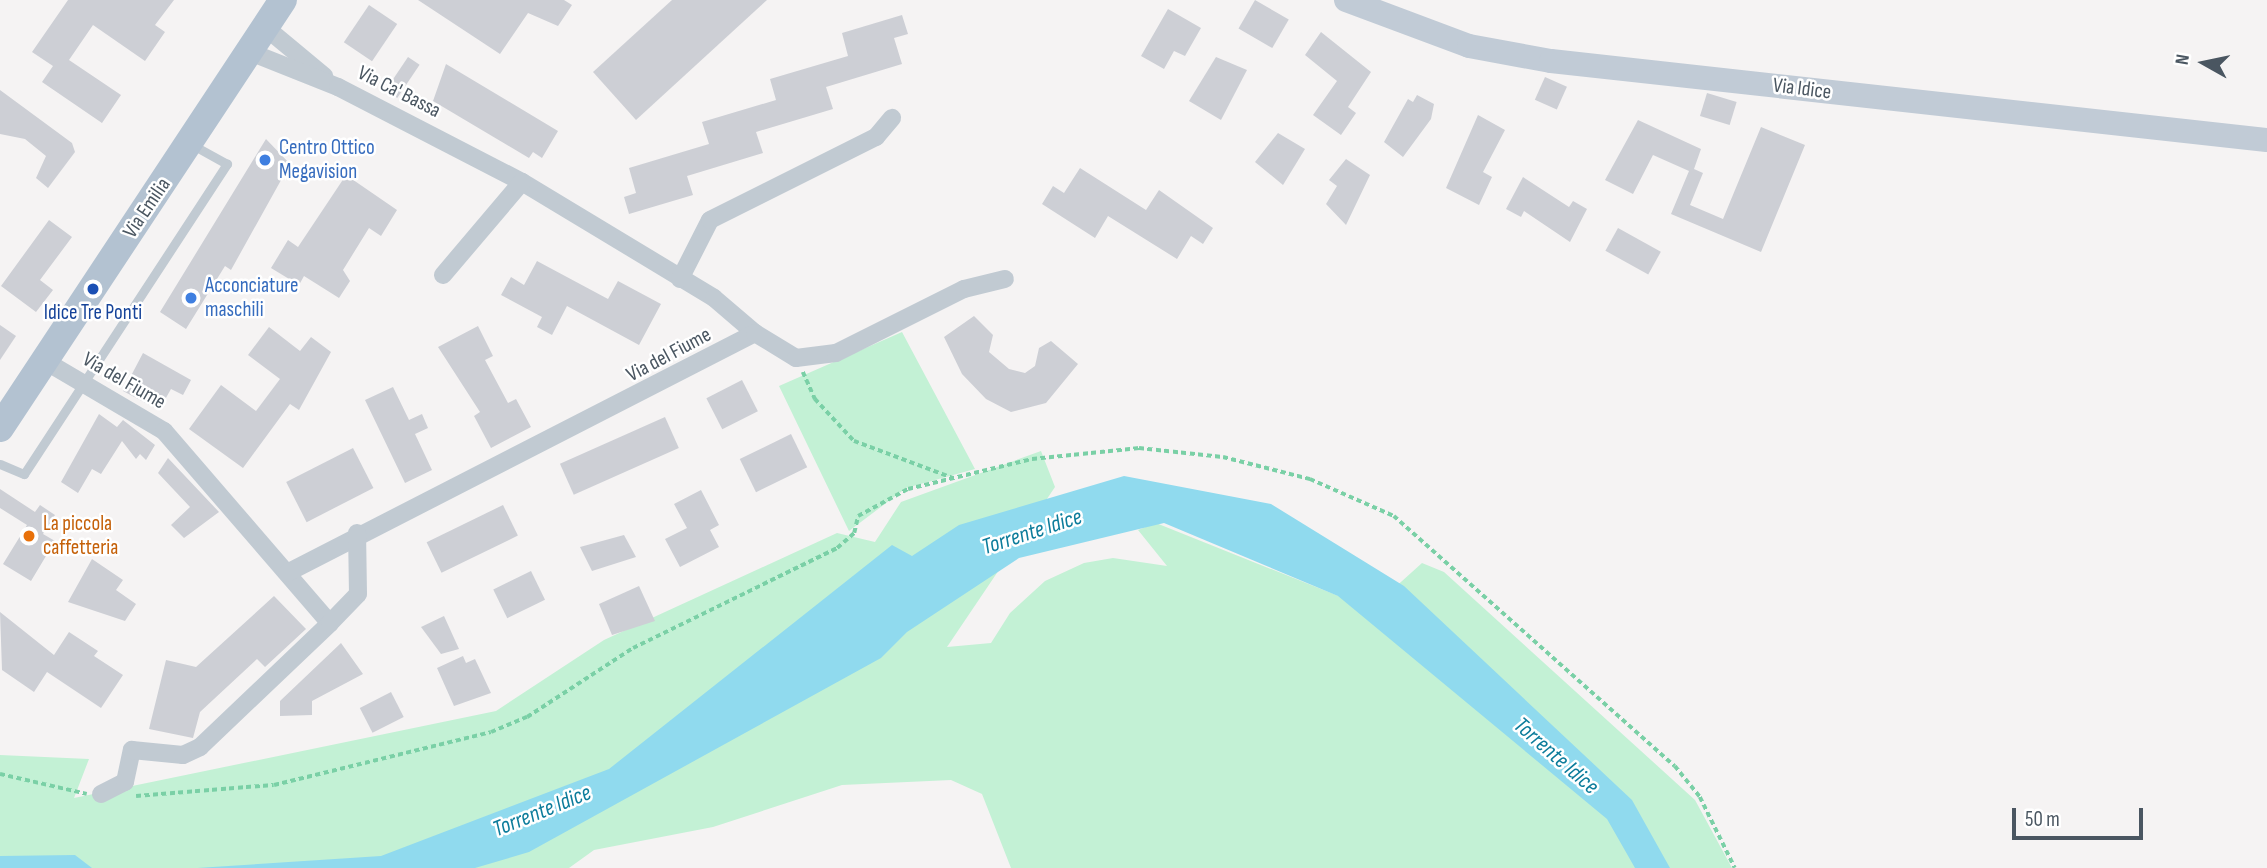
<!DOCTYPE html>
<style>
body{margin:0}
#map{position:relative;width:2267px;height:868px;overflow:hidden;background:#f5f3f3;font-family:"Sofia Sans Condensed",sans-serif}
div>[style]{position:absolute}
.green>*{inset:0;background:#c3f1d5}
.water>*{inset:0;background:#90daee}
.building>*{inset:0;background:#cdcfd5;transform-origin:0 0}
.path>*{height:3.5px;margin-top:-1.75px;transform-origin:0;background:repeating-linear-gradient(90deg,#7ad0a6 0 5px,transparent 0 8.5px)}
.service>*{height:9px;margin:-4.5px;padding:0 4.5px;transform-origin:4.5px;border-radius:4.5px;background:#c1cad2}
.minor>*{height:18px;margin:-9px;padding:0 9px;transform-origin:9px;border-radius:9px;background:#c1cad2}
.secondary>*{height:24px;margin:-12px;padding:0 12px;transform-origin:12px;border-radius:12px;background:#c1cbd6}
.primary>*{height:28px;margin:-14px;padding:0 14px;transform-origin:14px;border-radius:14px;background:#b3c2d1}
.dots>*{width:19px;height:19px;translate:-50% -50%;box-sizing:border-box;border:4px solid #fff;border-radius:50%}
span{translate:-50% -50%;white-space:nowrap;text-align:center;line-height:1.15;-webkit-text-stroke:5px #fff;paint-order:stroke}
.street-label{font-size:21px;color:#4a5661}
.shop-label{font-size:21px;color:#366cbe}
.left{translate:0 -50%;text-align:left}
.transit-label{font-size:21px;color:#164399}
.food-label{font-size:21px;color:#c56008}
.water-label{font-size:23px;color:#0c7c9b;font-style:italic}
.north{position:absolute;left:2169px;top:28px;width:70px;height:70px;-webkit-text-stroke:5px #fff;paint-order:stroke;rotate:279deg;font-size:19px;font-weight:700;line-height:28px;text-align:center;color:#4a5661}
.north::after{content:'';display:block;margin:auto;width:24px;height:32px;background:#4a5661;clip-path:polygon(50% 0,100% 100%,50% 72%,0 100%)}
.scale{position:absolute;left:2012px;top:808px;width:131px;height:32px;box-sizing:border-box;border:4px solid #4a5661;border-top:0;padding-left:9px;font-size:21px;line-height:24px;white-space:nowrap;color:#4a5661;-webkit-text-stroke:5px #fff;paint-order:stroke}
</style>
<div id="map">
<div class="green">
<div style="clip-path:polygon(902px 332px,975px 469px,906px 488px,849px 531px,779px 386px)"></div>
<div style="clip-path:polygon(1041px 451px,1055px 487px,947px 647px,991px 643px,1010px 613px,1045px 581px,1084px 563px,1113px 558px,1167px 566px,1138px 530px,1156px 523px,1371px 609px,1422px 563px,1444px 572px,1695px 800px,1732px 868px,1011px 868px,982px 794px,951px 780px,842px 785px,713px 827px,594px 850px,569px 868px,0 868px,0 755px,89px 759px,74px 798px,496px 711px,604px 640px,837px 533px,875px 542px,901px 502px)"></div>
</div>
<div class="water">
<div style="clip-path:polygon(1124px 476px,1271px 504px,1404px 586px,1632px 800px,1670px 868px,1635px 868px,1607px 819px,1338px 596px,1164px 523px,1019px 558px,907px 632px,881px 658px,529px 852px,475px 868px,197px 868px,381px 856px,609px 769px,892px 545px,912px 556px,959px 525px)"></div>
<div style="clip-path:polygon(75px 855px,92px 868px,0 868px,0 856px)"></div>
</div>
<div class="building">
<div style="clip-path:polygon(68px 0,174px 0,155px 25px,165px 32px,145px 61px,93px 25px,69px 60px,121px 95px,102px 123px,42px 82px,53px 66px,32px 52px)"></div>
<div style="clip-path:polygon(418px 0,564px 0,572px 5px,558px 26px,528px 13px,500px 54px)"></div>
<div style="clip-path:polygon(672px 0,767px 0,636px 120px,593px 72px)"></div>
<div style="left:1255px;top:0;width:39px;height:33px;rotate:30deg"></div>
<div style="left:369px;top:5px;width:34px;height:45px;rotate:34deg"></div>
<div style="clip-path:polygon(1168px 9px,1201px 28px,1185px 56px,1174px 51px,1164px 69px,1141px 56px)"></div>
<div style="clip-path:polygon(902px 15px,908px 34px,894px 38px,902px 64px,826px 87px,833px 109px,756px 132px,763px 153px,687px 176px,693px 195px,629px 214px,624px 197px,636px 193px,629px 168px,709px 144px,702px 122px,776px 100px,770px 79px,848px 56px,842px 33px)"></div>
<div style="clip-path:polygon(1321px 32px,1371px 72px,1348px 107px,1356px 113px,1341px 135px,1313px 115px,1337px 81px,1305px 55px)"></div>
<div style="left:408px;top:57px;width:14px;height:40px;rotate:34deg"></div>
<div style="clip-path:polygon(1216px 57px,1247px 70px,1221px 120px,1189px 101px)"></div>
<div style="clip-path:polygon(446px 64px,558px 131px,542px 158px,533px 152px,529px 158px,433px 101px)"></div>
<div style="left:1545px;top:77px;width:24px;height:25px;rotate:24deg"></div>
<div style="clip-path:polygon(0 90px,72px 143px,75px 152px,48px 188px,36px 178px,46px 156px,25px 139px,0 134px)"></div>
<div style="left:1707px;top:93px;width:31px;height:24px;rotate:17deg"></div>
<div style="clip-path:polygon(1417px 95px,1434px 104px,1431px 119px,1403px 157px,1384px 142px,1408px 99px,1413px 102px)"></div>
<div style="clip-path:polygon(1478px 115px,1505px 130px,1483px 172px,1492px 177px,1479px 205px,1446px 188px)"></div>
<div style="clip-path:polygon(1638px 120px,1701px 149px,1694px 169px,1703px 173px,1690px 205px,1723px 219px,1761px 127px,1805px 145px,1761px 252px,1671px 214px,1689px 171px,1653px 155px,1633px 194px,1605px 180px)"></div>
<div style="clip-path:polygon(1278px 133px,1305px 149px,1283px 185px,1255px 162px)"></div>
<div style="clip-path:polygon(266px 139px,290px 164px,231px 270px,225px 266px,186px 329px,160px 312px)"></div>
<div style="clip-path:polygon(1346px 159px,1370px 175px,1346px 225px,1326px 204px,1337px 186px,1329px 180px)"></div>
<div style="clip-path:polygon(1080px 168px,1146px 210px,1159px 190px,1213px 228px,1203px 244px,1191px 236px,1177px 259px,1108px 216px,1095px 238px,1042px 204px,1053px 186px,1064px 193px)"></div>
<div style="clip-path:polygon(346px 175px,397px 210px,381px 236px,369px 228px,343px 270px,350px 281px,339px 298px,304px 276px,299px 285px,271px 268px,288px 240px,298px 247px)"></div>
<div style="clip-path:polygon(1523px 177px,1569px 207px,1573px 201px,1587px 209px,1570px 242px,1524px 211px,1521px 217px,1506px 209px)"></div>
<div style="clip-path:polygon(49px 220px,72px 237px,40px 280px,53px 290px,36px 312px,1px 286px)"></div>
<div style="left:1618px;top:228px;width:49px;height:26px;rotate:29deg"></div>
<div style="clip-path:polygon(537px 261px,608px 299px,618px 281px,661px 304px,639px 345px,567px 306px,552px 335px,537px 327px,542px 317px,501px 295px,511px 277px,524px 285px)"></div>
<div style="clip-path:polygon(974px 316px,993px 335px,989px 352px,1009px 369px,1025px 373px,1035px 366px,1039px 348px,1051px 341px,1078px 364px,1046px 403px,1011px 412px,986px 399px,962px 374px,944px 337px)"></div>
<div style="clip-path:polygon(0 325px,16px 336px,0 360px)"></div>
<div style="clip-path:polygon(478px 326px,493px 356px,485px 360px,508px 403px,516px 399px,531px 427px,491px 448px,474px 416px,480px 412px,438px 347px)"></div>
<div style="clip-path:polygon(269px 327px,300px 351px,311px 337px,331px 352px,299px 410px,290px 404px,243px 468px,189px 429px,221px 385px,256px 411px,280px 379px,248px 355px)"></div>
<div style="clip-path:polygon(143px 353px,191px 380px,183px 395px,171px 389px,159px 410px,123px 391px)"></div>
<div style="left:742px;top:380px;width:35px;height:40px;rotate:63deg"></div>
<div style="clip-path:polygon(393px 387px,409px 420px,422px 414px,428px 428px,415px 434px,432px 470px,405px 483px,365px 400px)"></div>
<div style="clip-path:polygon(99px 414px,117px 427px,123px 420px,155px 445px,146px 460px,140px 454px,136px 459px,122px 441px,101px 474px,92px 469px,78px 493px,61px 482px)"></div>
<div style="left:665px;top:417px;width:34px;height:115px;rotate:66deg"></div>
<div style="left:791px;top:434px;width:37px;height:57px;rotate:64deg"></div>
<div style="left:353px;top:448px;width:45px;height:75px;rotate:63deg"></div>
<div style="clip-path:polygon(168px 458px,219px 512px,184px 538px,171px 525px,190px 507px,158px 473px)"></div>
<div style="clip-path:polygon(0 489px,35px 512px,40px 505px,55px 515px,43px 534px,55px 541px,31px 581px,3px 564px,27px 525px,0 508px)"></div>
<div style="clip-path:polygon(701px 490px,719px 525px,710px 530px,719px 547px,680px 567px,665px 539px,687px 528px,674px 504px)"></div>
<div style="left:503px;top:505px;width:34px;height:85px;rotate:64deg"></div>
<div style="clip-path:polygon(624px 535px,636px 557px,592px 571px,580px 547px)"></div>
<div style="clip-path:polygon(92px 559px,123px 580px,116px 590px,136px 604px,125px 621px,68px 602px)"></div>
<div style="left:531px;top:571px;width:32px;height:42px;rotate:64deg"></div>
<div style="clip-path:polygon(639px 586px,655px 621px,612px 635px,599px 604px)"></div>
<div style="clip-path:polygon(274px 596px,306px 629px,265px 667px,257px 659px,200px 712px,193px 738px,149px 729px,166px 660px,196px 667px)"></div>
<div style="clip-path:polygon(0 612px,54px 655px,69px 632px,98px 651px,94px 656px,123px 675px,101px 708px,47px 672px,34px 692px,2px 670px)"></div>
<div style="clip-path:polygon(444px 616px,459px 649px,441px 654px,421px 627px)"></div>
<div style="clip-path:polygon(341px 643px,363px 674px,312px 701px,312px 715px,280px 716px,280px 701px)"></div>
<div style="clip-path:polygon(463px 656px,466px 663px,475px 659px,491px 693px,454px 706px,437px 668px)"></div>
<div style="left:391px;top:692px;width:28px;height:35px;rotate:63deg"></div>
</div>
<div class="path">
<div style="left:803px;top:372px;width:30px;rotate:66deg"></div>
<div style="left:815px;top:399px;width:57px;rotate:47.1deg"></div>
<div style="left:854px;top:441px;width:106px;rotate:20.5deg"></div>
<div style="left:0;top:774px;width:89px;rotate:12.9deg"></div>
<div style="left:136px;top:796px;width:138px;rotate:-4.6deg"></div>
<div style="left:274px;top:785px;width:223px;rotate:-13.7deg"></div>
<div style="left:491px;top:732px;width:39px;rotate:-23deg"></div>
<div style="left:527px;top:717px;width:126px;rotate:-33.1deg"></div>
<div style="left:633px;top:648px;width:227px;rotate:-26.1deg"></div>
<div style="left:837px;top:548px;width:23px;rotate:-41deg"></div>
<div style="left:854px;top:533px;width:17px;rotate:-77deg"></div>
<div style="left:858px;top:516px;width:57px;rotate:-28.4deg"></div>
<div style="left:908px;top:489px;width:128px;rotate:-13.6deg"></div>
<div style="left:1032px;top:459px;width:108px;rotate:-5.9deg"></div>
<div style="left:1139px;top:448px;width:84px;rotate:6.1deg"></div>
<div style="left:1223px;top:457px;width:90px;rotate:14.2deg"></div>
<div style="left:1310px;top:479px;width:92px;rotate:23.8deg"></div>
<div style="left:1394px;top:516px;width:376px;rotate:41.7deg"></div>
<div style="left:1675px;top:766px;width:40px;rotate:51deg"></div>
<div style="left:1700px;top:797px;width:79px;rotate:63.8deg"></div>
</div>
<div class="service">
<div style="left:0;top:464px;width:26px;rotate:23deg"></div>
<div style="left:24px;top:474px;width:371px;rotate:-56.8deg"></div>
<div style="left:227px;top:164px;width:39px;rotate:-151deg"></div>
</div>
<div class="minor">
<div style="left:268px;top:20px;width:8px;rotate:113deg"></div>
<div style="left:265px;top:27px;width:77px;rotate:39.7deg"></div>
<div style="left:250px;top:52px;width:95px;rotate:21.7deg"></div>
<div style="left:338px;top:87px;width:207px;rotate:27.3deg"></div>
<div style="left:522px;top:182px;width:224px;rotate:31.1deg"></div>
<div style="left:714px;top:298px;width:54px;rotate:40.5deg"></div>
<div style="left:443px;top:275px;width:122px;rotate:-49.7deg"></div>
<div style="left:680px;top:279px;width:66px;rotate:-63deg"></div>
<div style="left:710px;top:220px;width:186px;rotate:-26.6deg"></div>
<div style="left:876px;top:137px;width:25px;rotate:-50deg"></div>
<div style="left:45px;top:361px;width:138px;rotate:30.5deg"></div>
<div style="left:164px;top:431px;width:254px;rotate:49.2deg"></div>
<div style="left:287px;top:573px;width:526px;rotate:-27.15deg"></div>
<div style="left:755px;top:333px;width:48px;rotate:31.4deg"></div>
<div style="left:796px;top:358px;width:40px;rotate:-7.1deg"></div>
<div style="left:836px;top:353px;width:143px;rotate:-26.6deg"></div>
<div style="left:964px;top:289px;width:42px;rotate:-13.7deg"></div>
<div style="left:101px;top:794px;width:27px;rotate:-27deg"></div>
<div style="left:125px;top:782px;width:33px;rotate:-78deg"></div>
<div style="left:132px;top:750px;width:51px;rotate:5.6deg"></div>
<div style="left:183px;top:755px;width:19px;rotate:-25deg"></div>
<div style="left:200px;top:747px;width:180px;rotate:-43.6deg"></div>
<div style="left:330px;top:623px;width:40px;rotate:-46deg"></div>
<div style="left:358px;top:594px;width:61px;rotate:-90.9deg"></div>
</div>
<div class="secondary">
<div style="left:1346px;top:0;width:131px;rotate:20.5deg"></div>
<div style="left:1469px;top:46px;width:83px;rotate:10.4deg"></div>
<div style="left:1551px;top:61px;width:720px;rotate:6.3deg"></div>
</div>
<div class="primary">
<div style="left:0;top:428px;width:513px;rotate:-56.53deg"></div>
</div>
<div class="dots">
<div style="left:265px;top:160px;background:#3f7fe0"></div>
<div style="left:93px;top:289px;background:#1a4fb4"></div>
<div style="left:191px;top:298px;background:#3f7fe0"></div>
<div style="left:29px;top:536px;background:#e8710a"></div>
</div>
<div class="street-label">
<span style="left:1802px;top:89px;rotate:7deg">Via Idice</span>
<span style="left:399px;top:92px;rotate:27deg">Via Ca' Bassa</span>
<span style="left:147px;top:208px;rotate:-56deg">Via Emilia</span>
<span style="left:669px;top:355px;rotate:-28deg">Via del Fiume</span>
<span style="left:124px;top:381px;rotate:30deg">Via del Fiume</span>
</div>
<div class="shop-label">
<span class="left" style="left:279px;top:160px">Centro Ottico<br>Megavision</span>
<span class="left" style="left:205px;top:298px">Acconciature<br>maschili</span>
</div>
<div class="transit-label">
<span style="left:93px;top:313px">Idice Tre Ponti</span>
</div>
<div class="food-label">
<span class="left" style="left:43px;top:536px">La piccola<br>caffetteria</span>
</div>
<div class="water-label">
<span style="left:1032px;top:532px;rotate:-18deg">Torrente Idice</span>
<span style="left:1556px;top:756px;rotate:41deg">Torrente Idice</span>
<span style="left:542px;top:811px;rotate:-22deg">Torrente Idice</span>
</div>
<div class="north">N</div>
<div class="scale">50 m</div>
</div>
